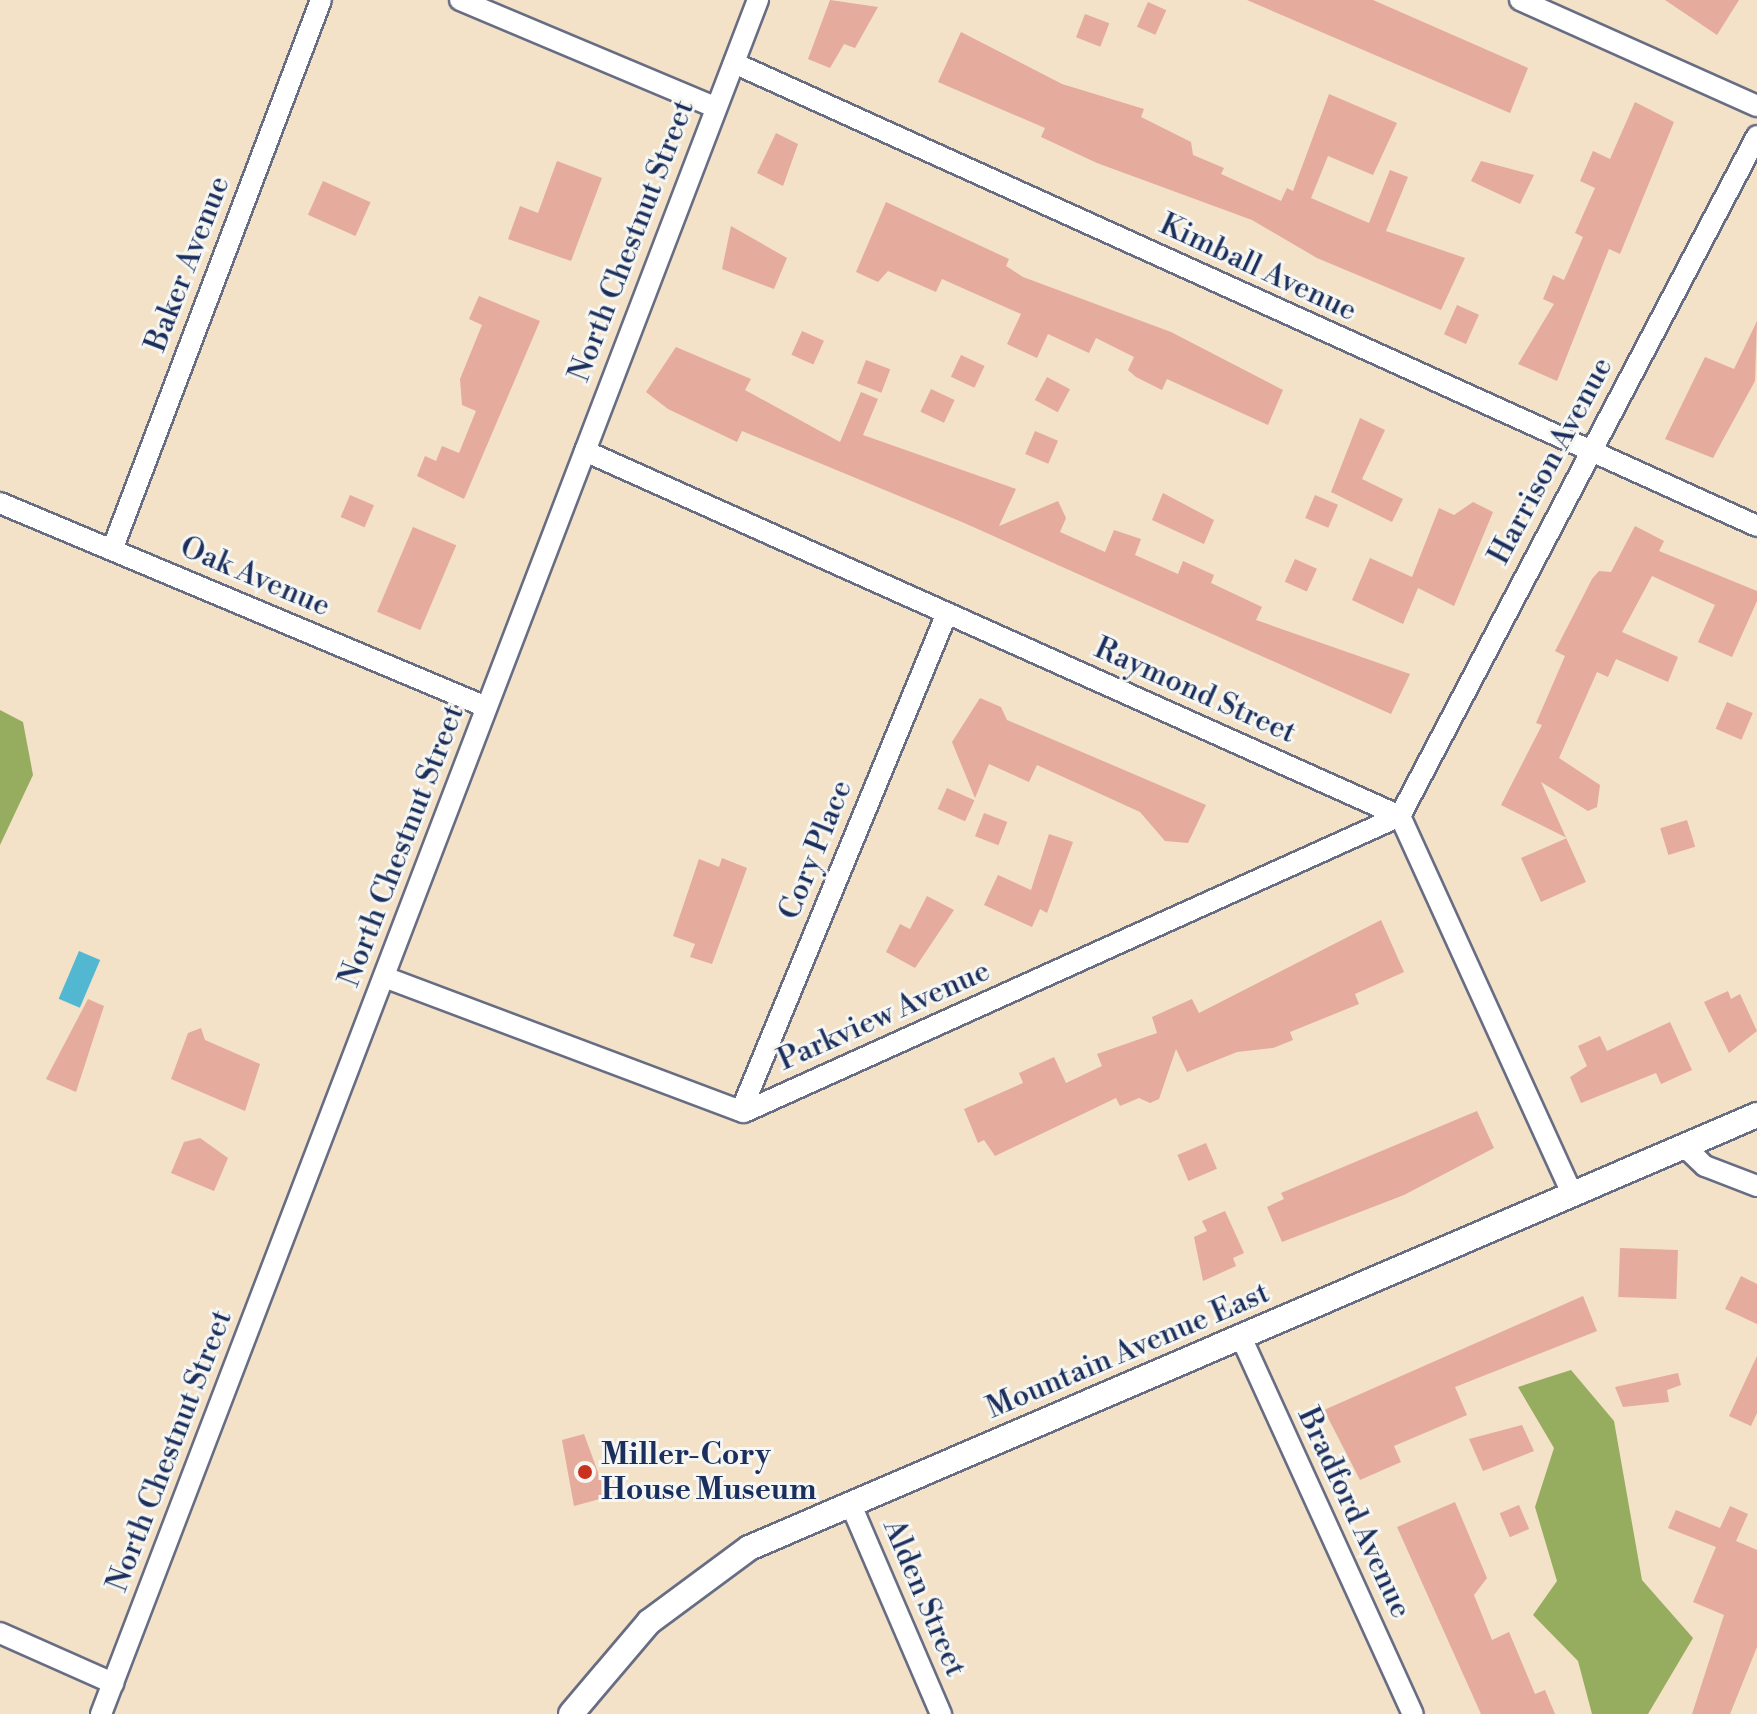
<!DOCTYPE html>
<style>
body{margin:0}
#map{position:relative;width:1757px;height:1714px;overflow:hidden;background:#f3e1c8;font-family:"Libre Bodoni",serif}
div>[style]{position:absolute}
.forest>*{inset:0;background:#96ad5f}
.water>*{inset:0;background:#52b7d0;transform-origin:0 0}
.building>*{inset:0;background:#e5ab9c;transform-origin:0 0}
.roads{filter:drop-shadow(2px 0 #676d83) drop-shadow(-2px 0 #676d83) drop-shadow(0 2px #676d83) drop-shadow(0 -2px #676d83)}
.minor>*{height:20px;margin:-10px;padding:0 10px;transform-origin:10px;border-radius:10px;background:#fff}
.tertiary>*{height:24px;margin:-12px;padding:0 12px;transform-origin:12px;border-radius:12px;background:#fff}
.dots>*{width:22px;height:22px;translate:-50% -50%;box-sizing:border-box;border:4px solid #f6f6f2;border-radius:50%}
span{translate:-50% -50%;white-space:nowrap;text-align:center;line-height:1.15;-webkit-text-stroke:6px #f6f6f2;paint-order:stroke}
.street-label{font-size:30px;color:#1b2f5e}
.poi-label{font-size:30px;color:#1b2f5e;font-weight:700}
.left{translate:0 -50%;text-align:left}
</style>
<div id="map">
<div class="forest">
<div style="clip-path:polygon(0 710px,23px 722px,33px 775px,0 845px)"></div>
<div style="clip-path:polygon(1571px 1370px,1614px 1421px,1642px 1580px,1693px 1638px,1648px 1714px,1592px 1714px,1578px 1661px,1533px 1615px,1557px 1581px,1535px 1507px,1554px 1448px,1518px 1387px)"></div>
</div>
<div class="water">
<div style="left:79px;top:951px;width:23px;height:52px;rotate:23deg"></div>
</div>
<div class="building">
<div style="clip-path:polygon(830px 0,878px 7px,855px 48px,844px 44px,830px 68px,808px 59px)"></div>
<div style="clip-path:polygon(1247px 0,1373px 0,1528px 68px,1510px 113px)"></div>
<div style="clip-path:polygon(1665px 0,1739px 0,1717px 35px)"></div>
<div style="left:1148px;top:2px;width:20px;height:27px;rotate:24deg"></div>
<div style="left:1085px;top:14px;width:26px;height:25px;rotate:21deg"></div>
<div style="clip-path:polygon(961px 32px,1062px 84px,1144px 109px,1141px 117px,1191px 142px,1193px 155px,1224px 168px,1221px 174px,1281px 201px,1287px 188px,1293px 191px,1329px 94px,1397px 123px,1373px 175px,1328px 156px,1311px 198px,1369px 223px,1390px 170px,1408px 177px,1386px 231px,1465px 258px,1441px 310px,1317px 258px,1252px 220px,1097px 163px,1041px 137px,1045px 128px,938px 82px)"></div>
<div style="clip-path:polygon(1635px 102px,1674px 122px,1620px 254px,1609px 249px,1557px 381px,1518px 364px,1554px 304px,1543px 299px,1553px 275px,1564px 280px,1583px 237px,1575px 233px,1595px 188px,1580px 181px,1593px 151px,1610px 159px)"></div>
<div style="clip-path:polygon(776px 133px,798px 144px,783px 186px,757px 173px)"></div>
<div style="clip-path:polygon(557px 161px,602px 178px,571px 261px,508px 239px,520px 206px,538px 213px)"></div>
<div style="clip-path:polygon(1481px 161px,1534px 175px,1520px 204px,1471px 181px)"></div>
<div style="left:323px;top:181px;width:52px;height:37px;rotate:24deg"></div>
<div style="clip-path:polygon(886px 202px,1009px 259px,1006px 266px,1023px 277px,1171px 332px,1283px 390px,1268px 425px,1167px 379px,1162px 390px,1136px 377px,1128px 370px,1134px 357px,1096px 338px,1089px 353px,1048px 334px,1037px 358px,1007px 344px,1021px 314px,942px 279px,936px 292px,888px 271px,878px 282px,856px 272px)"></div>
<div style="clip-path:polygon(731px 226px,787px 258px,774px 289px,722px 269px)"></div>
<div style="clip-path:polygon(479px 296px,540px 321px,464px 499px,417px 476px,425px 456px,436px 461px,442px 446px,459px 453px,476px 411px,462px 405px,460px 379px,482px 325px,469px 319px)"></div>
<div style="left:1457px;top:305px;width:24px;height:32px;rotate:24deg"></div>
<div style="clip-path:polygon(1757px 321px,1755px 381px,1713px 458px,1665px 439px,1705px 357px,1734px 369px)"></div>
<div style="left:802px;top:331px;width:24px;height:26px;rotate:24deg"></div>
<div style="clip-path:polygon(676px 347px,751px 379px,745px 390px,840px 442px,861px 392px,878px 399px,863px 435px,1016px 489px,999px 526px,1058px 501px,1066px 518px,1060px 532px,1105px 552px,1114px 530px,1141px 539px,1135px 555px,1178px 574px,1183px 561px,1214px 575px,1211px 583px,1262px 607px,1256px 620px,1410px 674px,1391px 714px,962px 522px,742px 431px,737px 442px,668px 409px,646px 392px)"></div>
<div style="left:961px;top:355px;width:26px;height:24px;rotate:25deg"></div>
<div style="left:866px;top:360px;width:26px;height:25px;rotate:21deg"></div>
<div style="left:1047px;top:377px;width:26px;height:26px;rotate:28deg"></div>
<div style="left:931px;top:389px;width:26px;height:25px;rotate:25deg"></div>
<div style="clip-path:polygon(1360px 418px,1385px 430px,1362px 479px,1403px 499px,1392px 522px,1331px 492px)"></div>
<div style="left:1035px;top:431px;width:25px;height:25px;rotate:23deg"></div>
<div style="clip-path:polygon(1163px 493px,1214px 520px,1204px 544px,1152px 520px)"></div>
<div style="left:350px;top:495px;width:26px;height:24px;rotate:23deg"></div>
<div style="left:1315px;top:495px;width:25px;height:25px;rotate:23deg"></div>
<div style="clip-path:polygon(1473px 502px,1493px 512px,1454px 606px,1418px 588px,1403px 624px,1352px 600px,1370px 558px,1412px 577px,1439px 508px,1454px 515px)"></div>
<div style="clip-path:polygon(1635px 526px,1664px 541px,1659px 551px,1757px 591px,1757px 601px,1732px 657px,1698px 642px,1715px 605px,1652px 576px,1622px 632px,1678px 657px,1668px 682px,1616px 659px,1608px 677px,1597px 672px,1559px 758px,1600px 785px,1597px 807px,1588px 811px,1541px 782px,1586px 882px,1541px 902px,1521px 858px,1567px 838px,1501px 805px,1542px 725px,1536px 723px,1565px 656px,1555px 651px,1592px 579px,1599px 571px,1611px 572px)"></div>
<div style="left:413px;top:527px;width:47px;height:92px;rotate:23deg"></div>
<div style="left:1295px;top:559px;width:24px;height:25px;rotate:24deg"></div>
<div style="clip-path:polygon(980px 698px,1001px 707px,1007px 720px,1206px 805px,1188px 843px,1165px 841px,1140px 812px,1037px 765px,1029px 782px,989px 764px,975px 798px,952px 742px)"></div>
<div style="left:1727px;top:702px;width:28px;height:29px;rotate:23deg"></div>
<div style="left:947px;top:788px;width:30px;height:23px;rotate:24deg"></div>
<div style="left:984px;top:813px;width:25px;height:25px;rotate:21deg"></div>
<div style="left:1687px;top:820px;width:28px;height:28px;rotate:73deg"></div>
<div style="clip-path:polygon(1049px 834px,1073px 842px,1047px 913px,1040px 909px,1032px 927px,984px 905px,998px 875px,1031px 890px)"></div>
<div style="clip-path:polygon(722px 858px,747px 868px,712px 964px,690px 957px,695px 944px,673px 936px,699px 859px,719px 867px)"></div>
<div style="clip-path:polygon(927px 896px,954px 910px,915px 968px,886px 952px,900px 924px,910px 929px)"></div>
<div style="clip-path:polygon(1381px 920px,1404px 972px,1355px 994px,1359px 1004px,1290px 1032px,1293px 1040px,1273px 1048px,1237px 1052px,1187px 1072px,1176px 1049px,1159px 1099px,1150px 1103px,1139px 1098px,1120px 1106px,1116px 1098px,995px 1156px,984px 1140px,978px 1143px,964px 1109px,1023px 1083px,1019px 1073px,1054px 1057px,1066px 1083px,1102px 1066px,1097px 1054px,1157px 1033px,1152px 1017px,1192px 999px,1199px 1013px)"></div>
<div style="clip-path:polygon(1728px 991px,1731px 999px,1740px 994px,1757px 1031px,1729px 1053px,1704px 1002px)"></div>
<div style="clip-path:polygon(88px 999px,104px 1006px,76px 1092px,46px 1079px)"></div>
<div style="clip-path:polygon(1670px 1022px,1692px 1070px,1661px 1084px,1656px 1073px,1581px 1103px,1570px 1077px,1587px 1066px,1578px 1046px,1600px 1036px,1607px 1051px)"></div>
<div style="clip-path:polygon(201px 1028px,205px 1040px,260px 1064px,245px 1111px,171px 1079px,188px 1033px)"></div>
<div style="clip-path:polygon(1477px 1111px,1494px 1148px,1404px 1195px,1282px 1242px,1267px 1207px,1284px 1199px,1281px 1193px)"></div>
<div style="clip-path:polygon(200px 1138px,228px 1158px,214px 1191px,171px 1173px,184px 1142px)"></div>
<div style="left:1206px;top:1143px;width:28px;height:31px;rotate:67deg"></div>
<div style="clip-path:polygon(1225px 1211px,1244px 1253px,1233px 1258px,1236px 1266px,1203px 1281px,1194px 1237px,1207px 1231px,1202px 1221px)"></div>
<div style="left:1620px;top:1248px;width:58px;height:49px;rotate:2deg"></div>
<div style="clip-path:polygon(1741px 1276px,1757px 1284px,1757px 1324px,1725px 1309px)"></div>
<div style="clip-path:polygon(1583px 1296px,1597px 1331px,1455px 1387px,1467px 1415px,1394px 1446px,1401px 1462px,1360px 1480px,1324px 1410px)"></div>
<div style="clip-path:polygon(1757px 1356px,1757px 1413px,1751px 1426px,1729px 1416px)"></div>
<div style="clip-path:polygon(1678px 1373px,1681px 1385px,1667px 1390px,1669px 1402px,1623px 1407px,1615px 1387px)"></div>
<div style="clip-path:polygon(1522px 1425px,1534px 1451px,1483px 1471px,1469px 1439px)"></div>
<div style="clip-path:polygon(584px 1434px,607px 1497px,574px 1506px,562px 1440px)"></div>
<div style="clip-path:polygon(1455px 1502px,1487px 1578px,1474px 1595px,1492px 1640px,1509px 1632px,1535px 1694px,1545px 1690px,1555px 1714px,1481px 1714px,1397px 1527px)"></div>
<div style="left:1519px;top:1505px;width:26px;height:21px;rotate:67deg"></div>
<div style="clip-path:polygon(1730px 1506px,1748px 1514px,1736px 1541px,1757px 1550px,1757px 1647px,1730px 1714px,1692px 1714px,1724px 1615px,1693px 1602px,1716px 1547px,1668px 1528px,1676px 1510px,1720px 1528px)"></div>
</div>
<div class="roads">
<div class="minor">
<div style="left:460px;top:0;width:277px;rotate:22.8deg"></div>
<div style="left:1520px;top:0;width:260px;rotate:24.1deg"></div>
<div style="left:734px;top:63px;width:1123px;rotate:24.35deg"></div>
<div style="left:585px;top:451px;width:893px;rotate:24.13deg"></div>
<div style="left:1400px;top:816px;width:417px;rotate:65.5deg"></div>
<div style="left:0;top:503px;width:527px;rotate:22.77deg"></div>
<div style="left:112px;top:550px;width:588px;rotate:-69.19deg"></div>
<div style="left:384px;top:977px;width:384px;rotate:20.6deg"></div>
<div style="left:744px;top:1112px;width:720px;rotate:-24.29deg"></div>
<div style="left:1400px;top:816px;width:768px;rotate:-62.3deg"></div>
<div style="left:741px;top:1111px;width:539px;rotate:-67.53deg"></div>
<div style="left:1684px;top:1146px;width:29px;rotate:44deg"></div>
<div style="left:1705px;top:1166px;width:56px;rotate:21deg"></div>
<div style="left:1241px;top:1337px;width:414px;rotate:65.5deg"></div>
<div style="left:851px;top:1505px;width:228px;rotate:66.7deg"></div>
<div style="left:0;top:1633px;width:124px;rotate:23.9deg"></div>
<div style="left:101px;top:1714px;width:1836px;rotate:-69.03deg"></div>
</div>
<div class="tertiary">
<div style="left:571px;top:1714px;width:121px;rotate:-49.7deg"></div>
<div style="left:649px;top:1622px;width:124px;rotate:-36.5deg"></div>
<div style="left:749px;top:1548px;width:1097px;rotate:-23.25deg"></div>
</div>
</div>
<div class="dots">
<div style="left:585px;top:1472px;background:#c8321e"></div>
</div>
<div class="street-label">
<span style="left:632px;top:241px;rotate:-69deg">North Chestnut Street</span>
<span style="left:188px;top:264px;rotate:-69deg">Baker Avenue</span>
<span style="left:1258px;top:268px;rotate:25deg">Kimball Avenue</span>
<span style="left:1551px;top:461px;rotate:-62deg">Harrison Avenue</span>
<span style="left:255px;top:577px;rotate:23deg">Oak Avenue</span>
<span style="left:1195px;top:691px;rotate:24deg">Raymond Street</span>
<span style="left:402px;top:846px;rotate:-69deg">North Chestnut Street</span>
<span style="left:816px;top:850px;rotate:-68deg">Cory Place</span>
<span style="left:884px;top:1016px;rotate:-24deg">Parkview Avenue</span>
<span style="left:1128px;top:1351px;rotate:-23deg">Mountain Avenue East</span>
<span style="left:170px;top:1451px;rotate:-69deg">North Chestnut Street</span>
<span style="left:1354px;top:1513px;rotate:65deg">Bradford Avenue</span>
<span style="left:924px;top:1598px;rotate:67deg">Alden Street</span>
</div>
<div class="poi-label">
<span class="left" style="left:601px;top:1472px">Miller-Cory<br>House Museum</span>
</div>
</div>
